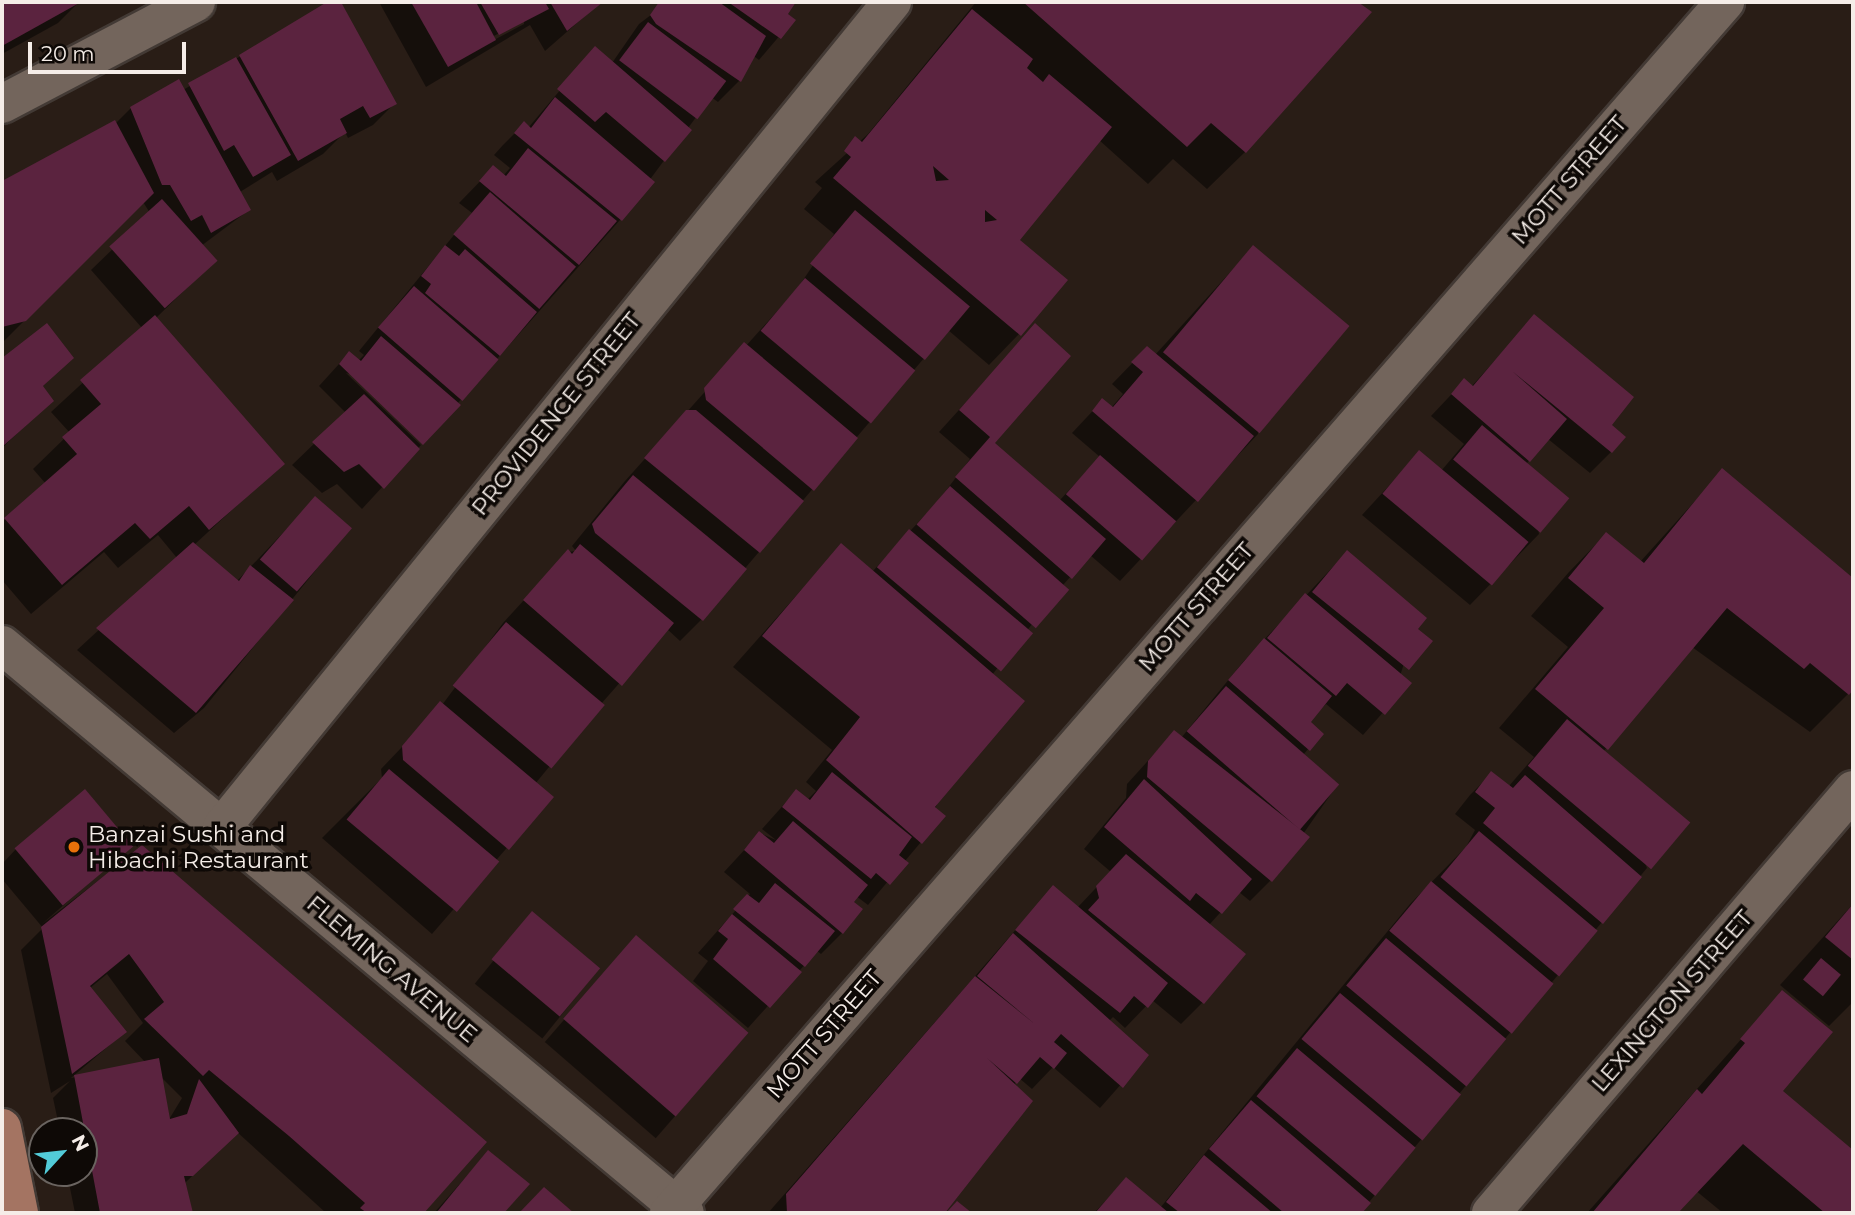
<!DOCTYPE html>
<style>
body{margin:0}
#map{position:relative;width:1855px;height:1215px;overflow:hidden;background:#291d16;font-family:Montserrat,sans-serif}
div>[style]{position:absolute}
.shadow>*{inset:0;background:#0007;transform-origin:0 0}
.building>*{inset:0;background:#5b233f;transform-origin:0 0}
.roads{filter:drop-shadow(2px 0 #433a35) drop-shadow(-2px 0 #433a35) drop-shadow(0 2px #433a35) drop-shadow(0 -2px #433a35)}
.minor>*{height:38px;margin:-19px;padding:0 19px;transform-origin:19px;border-radius:19px;background:#73655c}
.primary>*{height:38px;margin:-19px;padding:0 19px;transform-origin:19px;border-radius:19px;background:#a47462}
.dots>*{width:19px;height:19px;translate:-50% -50%;box-sizing:border-box;border:4px solid #0e0906;border-radius:50%}
span{translate:-50% -50%;white-space:nowrap;text-align:center;line-height:1.15;-webkit-text-stroke:7px #0e0906;paint-order:stroke}
.street-label{font-size:23px;color:#f5ede8}
.poi-label{font-size:23px;color:#f5ede8}
.left{translate:0 -50%;text-align:left}
.frame{position:absolute;inset:0;border:4px solid #f5ede8;pointer-events:none}
.north{position:absolute;left:28px;top:1117px;width:70px;height:70px;box-sizing:border-box;background:#0e0906;border:2px solid #6a6460;border-radius:50%;rotate:63deg;font-size:19px;font-weight:700;line-height:28px;text-align:center;color:#f5ede8}
.north::after{content:'';display:block;margin:auto;width:24px;height:32px;background:#52cbd8;clip-path:polygon(50% 0,100% 100%,50% 72%,0 100%)}
.scale{position:absolute;left:28px;top:42px;width:158px;height:32px;box-sizing:border-box;border:4px solid #f5ede8;border-top:0;padding-left:9px;font-size:21px;line-height:24px;white-space:nowrap;color:#f5ede8;-webkit-text-stroke:5px #0e0906;paint-order:stroke}
</style>
<div id="map">
<div class="shadow">
<div style="clip-path:polygon(2px 2px,79px 2px,58px 23px,2px 54px)"></div>
<div style="clip-path:polygon(332px 2px,339px 2px,395px 103px,373px 125px,348px 138px,345px 132px,323px 154px,277px 181px,272px 172px,240px 192px,249px 210px,201px 246px,193px 282px,156px 318px,282px 464px,194px 545px,237px 581px,316px 498px,350px 528px,204px 708px,174px 733px,77px 650px,177px 558px,158px 535px,118px 568px,104px 552px,31px 614px,2px 580px,2px 522px,46px 484px,33px 469px,70px 433px,51px 412px,142px 328px,91px 270px,150px 213px,143px 202px,2px 343px,2px 183px,115px 124px,131px 108px,183px 90px)"></div>
<div style="clip-path:polygon(evenodd,379px 2px,601px 2px,545px 51px,530px 25px,426px 87px,379px 2px,524px 20px,524px 24px,492px 41px,490px 38px,524px 20px)"></div>
<div style="clip-path:polygon(668px 2px,794px 2px,785px 14px,793px 20px,759px 60px,751px 54px,739px 81px,718px 102px,711px 97px,620px 220px,457px 404px,346px 373px,421px 445px,362px 509px,337px 484px,322px 493px,292px 465px,346px 413px,319px 386px,349px 353px,358px 361px,364px 355px,359px 351px,472px 213px,459px 203px,493px 168px,503px 176px,510px 168px,494px 155px,503px 145px,524px 124px,528px 128px,595px 49px,612px 63px,639px 24px)"></div>
<div style="clip-path:polygon(976px 2px,1357px 2px,1245px 152px,1207px 189px,1173px 159px,1148px 184px,1099px 140px,1017px 240px,1019px 334px,989px 365px,948px 330px,701px 620px,680px 641px,667px 629px,601px 704px,535px 784px,551px 797px,432px 934px,322px 838px,382px 778px,381px 769px,442px 705px,503px 623px,568px 552px,576px 551px,572px 546px,625px 481px,797px 289px,834px 234px,804px 209px,822px 188px,815px 182px,868px 134px)"></div>
<div style="clip-path:polygon(1253px 247px,1258px 434px,1120px 581px,1090px 555px,1063px 585px,992px 675px,921px 842px,868px 905px,856px 896px,842px 933px,821px 954px,817px 951px,748px 1028px,693px 981px,708px 961px,698px 953px,750px 894px,724px 872px,760px 833px,776px 840px,762px 829px,796px 791px,807px 800px,816px 791px,806px 782px,832px 750px,733px 667px,841px 545px,872px 572px,938px 501px,970px 459px,939px 432px,1035px 326px,992px 443px,1059px 501px,1100px 457px,1072px 433px,1102px 401px,1111px 408px,1123px 394px,1112px 384px,1147px 348px,1155px 355px)"></div>
<div style="clip-path:polygon(1534px 317px,1609px 425px,1611px 452px,1590px 473px,1548px 439px,1526px 464px,1539px 534px,1470px 605px,1362px 515px,1419px 453px,1441px 471px,1464px 444px,1431px 416px,1464px 381px,1471px 387px)"></div>
<div style="clip-path:polygon(46px 326px,72px 358px,42px 387px,51px 401px,2px 448px,2px 364px)"></div>
<div style="clip-path:polygon(1722px 471px,1853px 581px,1853px 687px,1848px 694px,1810px 732px,1692px 647px,1603px 752px,1647px 868px,1360px 1213px,1094px 1213px,1126px 1179px,1160px 1208px,1410px 904px,1466px 847px,1475px 830px,1455px 814px,1470px 795px,1491px 774px,1509px 786px,1534px 757px,1499px 728px,1568px 647px,1531px 616px,1569px 572px,1606px 534px,1640px 562px)"></div>
<div style="clip-path:polygon(1347px 552px,1415px 629px,1400px 676px,1409px 683px,1363px 735px,1326px 704px,1308px 722px,1321px 734px,1303px 755px,1338px 784px,1271px 880px,1250px 901px,1239px 892px,1209px 925px,1244px 955px,1202px 1003px,1181px 1024px,1152px 1000px,1125px 1028px,1113px 1017px,1109px 1021px,1147px 1055px,1100px 1108px,1053px 1067px,1032px 1089px,1019px 1078px,1013px 1086px,1030px 1101px,938px 1213px,768px 1213px,1053px 887px,1077px 908px,1111px 872px,1084px 849px,1126px 798px,1127px 784px,1174px 732px,1181px 738px,1243px 662px)"></div>
<div style="clip-path:polygon(evenodd,131px 846px,42px 924px,142px 847px,485px 1142px,422px 1213px,326px 1213px,237px 1132px,184px 1184px,190px 1213px,75px 1213px,67px 1173px,84px 1173px,84px 1131px,60px 1131px,53px 1098px,70px 1081px,51px 1093px,21px 950px,43px 928px,2px 879px,2px 864px,16px 849px,131px 846px,107px 974px,143px 1023px,125px 1041px,146px 1063px,71px 1078px,125px 1032px,90px 988px,107px 974px,131px 846px,160px 1076px,182px 1098px,168px 1121px,160px 1076px)"></div>
<div style="clip-path:polygon(1853px 904px,1853px 1002px,1829px 1026px,1780px 985px)"></div>
<div style="left:532px;top:913px;width:87px;height:91px;rotate:39deg"></div>
<div style="left:636px;top:937px;width:147px;height:139px;rotate:41deg"></div>
<div style="clip-path:polygon(1783px 992px,1781px 1091px,1853px 1153px,1852px 1213px,1723px 1213px,1695px 1190px,1676px 1213px,1587px 1213px)"></div>
<div style="clip-path:polygon(488px 1152px,528px 1184px,502px 1213px,434px 1213px)"></div>
</div>
<div class="building">
<div style="clip-path:polygon(2px 2px,81px 2px,2px 46px)"></div>
<div style="clip-path:polygon(327px 2px,341px 2px,397px 104px,370px 118px,363px 106px,340px 119px,347px 133px,298px 161px,239px 55px)"></div>
<div style="clip-path:polygon(411px 2px,476px 2px,496px 40px,448px 67px)"></div>
<div style="clip-path:polygon(480px 2px,545px 2px,549px 9px,499px 35px)"></div>
<div style="clip-path:polygon(550px 2px,603px 2px,567px 31px)"></div>
<div style="clip-path:polygon(659px 2px,719px 2px,766px 36px,741px 82px,656px 24px,650px 15px)"></div>
<div style="clip-path:polygon(728px 2px,796px 2px,788px 14px,796px 20px,781px 39px)"></div>
<div style="clip-path:polygon(1023px 2px,1358px 2px,1372px 12px,1246px 153px,1211px 123px,1187px 147px)"></div>
<div style="clip-path:polygon(evenodd,972px 9px,1033px 59px,1027px 68px,1043px 82px,1049px 74px,1112px 127px,1020px 240px,1068px 280px,1021px 336px,833px 178px,851px 157px,844px 151px,855px 136px,862px 142px,972px 9px,933px 166px,949px 180px,936px 181px,933px 166px,972px 9px,985px 210px,997px 220px,985px 222px,985px 210px)"></div>
<div style="left:648px;top:22px;width:98px;height:48px;rotate:37deg"></div>
<div style="clip-path:polygon(595px 46px,692px 130px,665px 162px,606px 112px,595px 122px,557px 89px)"></div>
<div style="clip-path:polygon(236px 57px,291px 155px,253px 177px,234px 145px,224px 151px,188px 83px)"></div>
<div style="clip-path:polygon(179px 79px,251px 210px,211px 233px,202px 215px,191px 221px,170px 185px,162px 185px,130px 107px)"></div>
<div style="clip-path:polygon(555px 97px,655px 182px,622px 221px,514px 133px,524px 121px,531px 128px)"></div>
<div style="clip-path:polygon(115px 120px,154px 193px,26px 321px,2px 327px,2px 181px)"></div>
<div style="clip-path:polygon(528px 148px,617px 221px,579px 265px,479px 181px,493px 165px,506px 176px)"></div>
<div style="left:490px;top:192px;width:114px;height:56px;rotate:41deg"></div>
<div style="left:162px;top:199px;width:83px;height:71px;rotate:48deg"></div>
<div style="left:855px;top:210px;width:150px;height:70px;rotate:40deg"></div>
<div style="clip-path:polygon(445px 245px,459px 256px,465px 249px,537px 312px,500px 356px,425px 293px,431px 284px,421px 276px)"></div>
<div style="left:1253px;top:245px;width:126px;height:140px;rotate:40deg"></div>
<div style="left:805px;top:278px;width:144px;height:69px;rotate:40deg"></div>
<div style="left:414px;top:286px;width:112px;height:55px;rotate:41deg"></div>
<div style="clip-path:polygon(1534px 314px,1634px 397px,1612px 425px,1626px 437px,1612px 453px,1512px 371px,1567px 419px,1530px 462px,1451px 394px,1464px 378px,1473px 386px)"></div>
<div style="clip-path:polygon(155px 315px,285px 464px,209px 530px,189px 506px,150px 539px,135px 523px,62px 585px,4px 518px,77px 454px,62px 437px,101px 404px,80px 380px)"></div>
<div style="clip-path:polygon(47px 323px,74px 358px,43px 386px,54px 401px,2px 447px,2px 358px)"></div>
<div style="clip-path:polygon(1035px 323px,1071px 356px,995px 443px,1106px 539px,1072px 579px,955px 477px,990px 437px,959px 410px)"></div>
<div style="clip-path:polygon(381px 336px,461px 405px,423px 445px,339px 364px,349px 351px,361px 361px)"></div>
<div style="clip-path:polygon(744px 342px,858px 438px,814px 491px,706px 400px,704px 388px)"></div>
<div style="clip-path:polygon(1147px 346px,1254px 436px,1198px 502px,1092px 411px,1102px 398px,1113px 407px,1143px 372px,1131px 362px)"></div>
<div style="clip-path:polygon(364px 394px,420px 449px,384px 489px,359px 464px,344px 472px,312px 442px)"></div>
<div style="clip-path:polygon(686px 410px,696px 410px,804px 501px,760px 553px,644px 458px)"></div>
<div style="left:1482px;top:425px;width:114px;height:45px;rotate:40deg"></div>
<div style="left:1419px;top:450px;width:143px;height:57px;rotate:40deg"></div>
<div style="left:1100px;top:455px;width:101px;height:52px;rotate:41deg"></div>
<div style="clip-path:polygon(1722px 468px,1853px 578px,1853px 690px,1849px 695px,1810px 663px,1804px 669px,1727px 608px,1608px 750px,1535px 689px,1604px 608px,1568px 578px,1606px 532px,1644px 563px)"></div>
<div style="clip-path:polygon(633px 475px,747px 569px,703px 621px,595px 533px,592px 524px)"></div>
<div style="left:950px;top:486px;width:158px;height:51px;rotate:41deg"></div>
<div style="left:315px;top:496px;width:49px;height:84px;rotate:41deg"></div>
<div style="left:909px;top:529px;width:162px;height:50px;rotate:40deg"></div>
<div style="clip-path:polygon(193px 542px,239px 581px,250px 565px,294px 600px,196px 713px,96px 628px)"></div>
<div style="clip-path:polygon(841px 543px,1025px 701px,935px 807px,946px 816px,922px 844px,826px 760px,860px 717px,762px 636px)"></div>
<div style="clip-path:polygon(580px 544px,674px 623px,622px 686px,523px 600px,568px 549px,572px 554px)"></div>
<div style="clip-path:polygon(1347px 550px,1427px 618px,1418px 629px,1433px 641px,1409px 670px,1312px 592px)"></div>
<div style="clip-path:polygon(1305px 593px,1412px 683px,1385px 715px,1347px 683px,1336px 696px,1267px 638px)"></div>
<div style="left:506px;top:622px;width:129px;height:83px;rotate:40deg"></div>
<div style="clip-path:polygon(1264px 638px,1332px 696px,1311px 722px,1324px 734px,1310px 751px,1228px 680px)"></div>
<div style="left:1226px;top:686px;width:150px;height:60px;rotate:41deg"></div>
<div style="clip-path:polygon(440px 701px,554px 797px,509px 850px,403px 760px,402px 746px)"></div>
<div style="left:1567px;top:719px;width:161px;height:61px;rotate:40deg"></div>
<div style="clip-path:polygon(1174px 730px,1310px 837px,1272px 882px,1147px 777px,1148px 761px)"></div>
<div style="left:389px;top:769px;width:144px;height:66px;rotate:40deg"></div>
<div style="clip-path:polygon(1491px 771px,1513px 788px,1525px 775px,1642px 877px,1603px 924px,1483px 823px,1495px 808px,1475px 792px)"></div>
<div style="clip-path:polygon(832px 772px,912px 837px,899px 855px,909px 863px,890px 885px,876px 873px,871px 879px,782px 807px,796px 789px,810px 800px)"></div>
<div style="clip-path:polygon(1144px 779px,1252px 879px,1222px 914px,1196px 893px,1190px 901px,1104px 827px)"></div>
<div style="left:85px;top:789px;width:75px;height:92px;rotate:50deg"></div>
<div style="clip-path:polygon(793px 821px,868px 885px,854px 902px,863px 909px,843px 934px,744px 850px,759px 831px,774px 843px)"></div>
<div style="left:1479px;top:831px;width:155px;height:60px;rotate:40deg"></div>
<div style="clip-path:polygon(142px 845px,487px 1142px,424px 1213px,367px 1213px,360px 1208px,365px 1203px,289px 1136px,209px 1070px,203px 1076px,144px 1019px,164px 1002px,129px 954px,90px 986px,127px 1032px,72px 1074px,41px 927px)"></div>
<div style="clip-path:polygon(1126px 854px,1246px 954px,1204px 1004px,1088px 910px,1099px 898px,1096px 886px)"></div>
<div style="left:1431px;top:881px;width:160px;height:65px;rotate:40deg"></div>
<div style="clip-path:polygon(775px 883px,835px 931px,805px 967px,733px 909px,747px 894px,759px 903px)"></div>
<div style="clip-path:polygon(1053px 885px,1168px 983px,1148px 1008px,1134px 996px,1120px 1013px,1015px 930px)"></div>
<div style="clip-path:polygon(1853px 904px,1853px 960px,1825px 937px)"></div>
<div style="left:532px;top:911px;width:89px;height:63px;rotate:40deg"></div>
<div style="clip-path:polygon(732px 914px,802px 972px,770px 1008px,713px 959px,728px 939px,718px 931px)"></div>
<div style="clip-path:polygon(1013px 933px,1149px 1055px,1123px 1088px,1061px 1034px,1054px 1042px,1067px 1053px,1054px 1069px,1040px 1057px,1017px 1084px,987px 1058px,1033px 1101px,945px 1213px,787px 1213px,786px 1194px,975px 976px,1036px 1025px,977px 976px)"></div>
<div style="left:636px;top:935px;width:149px;height:111px;rotate:41deg"></div>
<div style="left:1386px;top:938px;width:157px;height:62px;rotate:40deg"></div>
<div style="left:1821px;top:958px;width:26px;height:28px;rotate:40deg"></div>
<div style="clip-path:polygon(1782px 990px,1833px 1032px,1783px 1091px,1853px 1150px,1853px 1213px,1825px 1213px,1743px 1144px,1678px 1213px,1592px 1213px,1697px 1089px,1702px 1094px,1745px 1043px,1740px 1039px)"></div>
<div style="left:1340px;top:993px;width:158px;height:60px;rotate:40deg"></div>
<div style="left:1297px;top:1048px;width:155px;height:63px;rotate:40deg"></div>
<div style="clip-path:polygon(159px 1058px,170px 1119px,187px 1114px,199px 1079px,239px 1133px,193px 1176px,184px 1176px,193px 1213px,100px 1213px,74px 1075px)"></div>
<div style="clip-path:polygon(1251px 1100px,1371px 1203px,1362px 1213px,1284px 1213px,1209px 1149px)"></div>
<div style="clip-path:polygon(488px 1150px,530px 1184px,504px 1213px,436px 1213px)"></div>
<div style="clip-path:polygon(1204px 1155px,1273px 1213px,1180px 1213px,1166px 1202px)"></div>
<div style="clip-path:polygon(1126px 1177px,1169px 1213px,1095px 1213px)"></div>
<div style="clip-path:polygon(544px 1187px,574px 1213px,519px 1213px)"></div>
<div style="clip-path:polygon(957px 1201px,972px 1213px,946px 1213px)"></div>
</div>
<div class="roads">
<div class="minor">
<div style="left:2px;top:104px;width:219px;rotate:-27.7deg"></div>
<div style="left:2px;top:645px;width:888px;rotate:39.75deg"></div>
<div style="left:222px;top:827px;width:1063px;rotate:-50.92deg"></div>
<div style="left:669px;top:1213px;width:1607px;rotate:-48.91deg"></div>
<div style="left:1491px;top:1213px;width:557px;rotate:-49.44deg"></div>
</div>
<div class="primary">
<div style="left:2px;top:1128px;width:87px;rotate:78.7deg"></div>
</div>
</div>
<div class="dots">
<div style="left:74px;top:847px;background:#e8710a"></div>
</div>
<div class="street-label">
<span style="left:1569px;top:180px;rotate:-49deg">MOTT STREET</span>
<span style="left:556px;top:414px;rotate:-51deg">PROVIDENCE STREET</span>
<span style="left:1196px;top:607px;rotate:-49deg">MOTT STREET</span>
<span style="left:392px;top:969px;rotate:40deg">FLEMING AVENUE</span>
<span style="left:1672px;top:1001px;rotate:-49deg">LEXINGTON STREET</span>
<span style="left:824px;top:1034px;rotate:-49deg">MOTT STREET</span>
</div>
<div class="poi-label">
<span class="left" style="left:88px;top:847px">Banzai Sushi and<br>Hibachi Restaurant</span>
</div>
<div class="frame"></div>
<div class="north">N</div>
<div class="scale">20 m</div>
</div>
